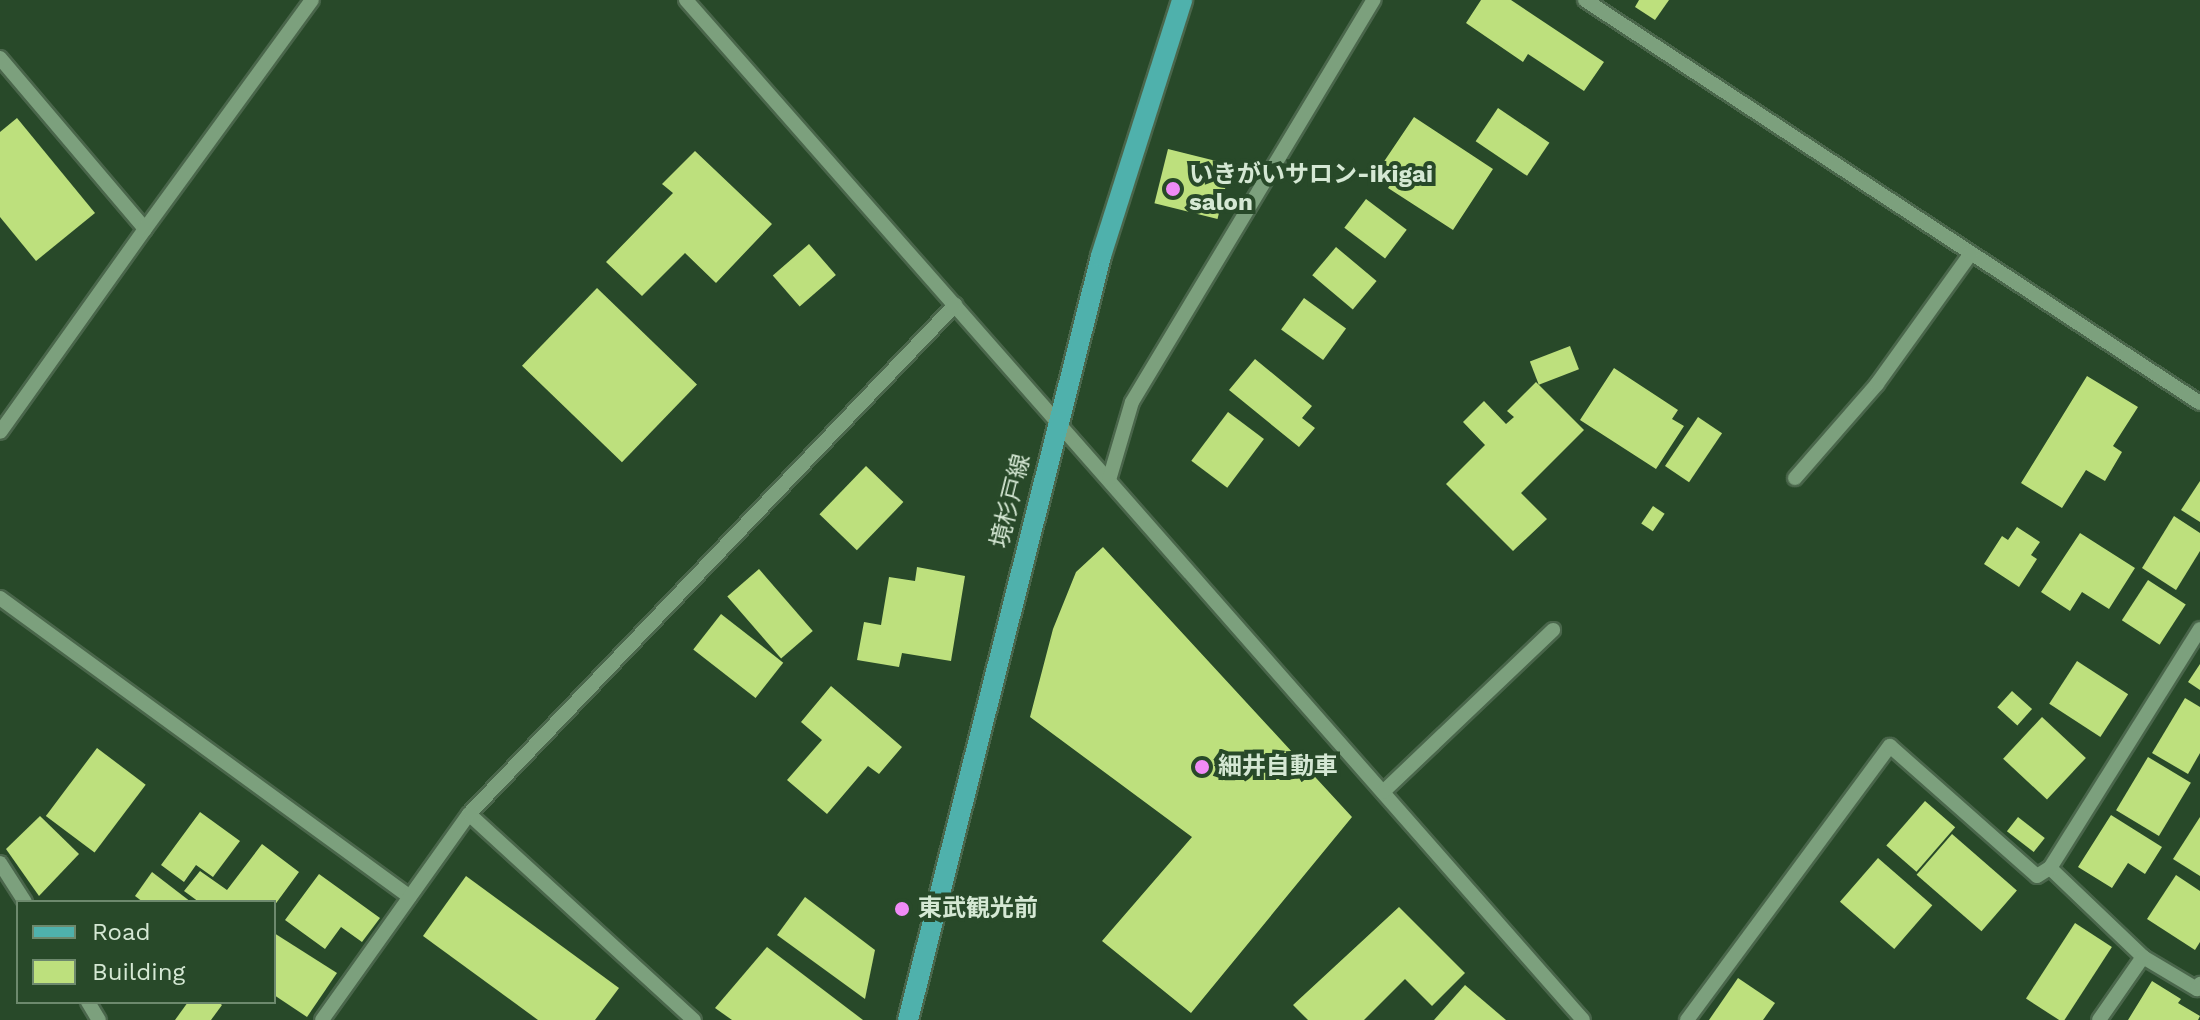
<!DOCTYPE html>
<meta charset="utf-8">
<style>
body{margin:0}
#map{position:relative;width:2200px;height:1020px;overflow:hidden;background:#284929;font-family:"Work Sans","Noto Sans JP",sans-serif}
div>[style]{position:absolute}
.building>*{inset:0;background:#bde07d;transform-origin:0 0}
.roads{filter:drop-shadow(2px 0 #4a664b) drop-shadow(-2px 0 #4a664b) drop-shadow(0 2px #4a664b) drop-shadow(0 -2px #4a664b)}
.minor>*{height:14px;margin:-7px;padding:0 7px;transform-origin:7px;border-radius:7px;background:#7ca07d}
.major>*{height:20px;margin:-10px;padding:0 10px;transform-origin:10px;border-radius:10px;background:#4fb1ac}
.dots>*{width:22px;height:22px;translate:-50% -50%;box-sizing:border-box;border:4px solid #284929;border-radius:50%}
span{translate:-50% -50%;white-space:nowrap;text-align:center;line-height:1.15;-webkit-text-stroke:8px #284929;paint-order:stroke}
.poi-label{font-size:24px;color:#d5e8d4;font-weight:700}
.left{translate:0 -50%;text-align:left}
.street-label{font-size:24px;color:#d5e8d4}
.legend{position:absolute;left:16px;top:900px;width:260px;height:104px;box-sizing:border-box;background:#284929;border:2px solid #6d896d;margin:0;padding:10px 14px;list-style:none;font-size:24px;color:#d5e8d4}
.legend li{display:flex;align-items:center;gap:16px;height:40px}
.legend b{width:40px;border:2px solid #6d896d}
</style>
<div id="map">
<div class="building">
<div style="clip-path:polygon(1481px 0,1511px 0,1604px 62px,1584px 91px,1528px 54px,1523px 62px,1466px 23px)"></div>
<div style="clip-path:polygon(1639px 0,1669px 0,1655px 20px,1635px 7px)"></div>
<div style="left:1498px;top:108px;width:62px;height:40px;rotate:34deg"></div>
<div style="clip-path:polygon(1414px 117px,1493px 169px,1453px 230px,1388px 188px,1398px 173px,1383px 163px)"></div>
<div style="clip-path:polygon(17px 118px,95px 213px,36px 261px,0 217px,0 132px)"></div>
<div style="left:1168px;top:149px;width:65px;height:56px;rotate:14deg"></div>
<div style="clip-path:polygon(695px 151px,772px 224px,716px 283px,685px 253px,642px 296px,606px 262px,673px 193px,662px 184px)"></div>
<div style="left:1366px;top:199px;width:51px;height:36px;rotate:37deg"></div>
<div style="left:809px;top:244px;width:41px;height:48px;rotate:49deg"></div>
<div style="left:1336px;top:247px;width:53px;height:37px;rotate:40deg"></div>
<div style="left:597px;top:288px;width:139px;height:108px;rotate:44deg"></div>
<div style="left:1304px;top:298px;width:52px;height:39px;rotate:36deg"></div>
<div style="left:1570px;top:346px;width:25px;height:43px;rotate:69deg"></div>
<div style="clip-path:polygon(1255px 359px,1312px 406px,1302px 418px,1315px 428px,1299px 447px,1229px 390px)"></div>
<div style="clip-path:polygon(1614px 368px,1678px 410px,1672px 419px,1684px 426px,1656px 469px,1580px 420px)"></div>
<div style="clip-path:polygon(2087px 376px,2138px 407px,2113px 446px,2122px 452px,2105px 481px,2086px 470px,2062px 508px,2021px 483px)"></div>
<div style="clip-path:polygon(1536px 382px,1584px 430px,1521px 493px,1547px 519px,1513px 551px,1446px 484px,1485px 445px,1463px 422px,1484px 401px,1506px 424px,1514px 417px,1507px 411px)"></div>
<div style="left:1228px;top:412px;width:45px;height:61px;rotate:37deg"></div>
<div style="left:1698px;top:417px;width:29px;height:59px;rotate:34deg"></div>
<div style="left:866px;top:466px;width:52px;height:67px;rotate:44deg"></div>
<div style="clip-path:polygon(2200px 481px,2200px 522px,2181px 510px)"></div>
<div style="left:1653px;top:506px;width:14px;height:21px;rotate:34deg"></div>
<div style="clip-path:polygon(2174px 516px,2200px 533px,2200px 551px,2176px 590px,2142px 568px)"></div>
<div style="clip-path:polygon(2017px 527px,2040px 542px,2031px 555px,2037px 559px,2019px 587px,1984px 564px,2002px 536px,2008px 540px)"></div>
<div style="clip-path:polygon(2080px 533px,2135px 568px,2109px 609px,2082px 592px,2070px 611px,2041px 592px)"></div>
<div style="clip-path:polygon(1103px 547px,1352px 817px,1191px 1013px,1102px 941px,1192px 837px,1030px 717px,1053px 629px,1076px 572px)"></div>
<div style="clip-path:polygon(917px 567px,965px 576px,951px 661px,902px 653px,899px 667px,857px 660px,864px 622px,881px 625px,889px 577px,915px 581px)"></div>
<div style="left:759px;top:569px;width:82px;height:42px;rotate:49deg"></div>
<div style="left:2148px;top:580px;width:45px;height:48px;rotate:33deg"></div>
<div style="left:721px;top:614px;width:79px;height:45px;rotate:38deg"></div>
<div style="left:2077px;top:661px;width:61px;height:51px;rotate:33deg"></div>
<div style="clip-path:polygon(2200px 664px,2200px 690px,2188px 682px)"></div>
<div style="clip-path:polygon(831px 686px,902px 747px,879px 774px,868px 766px,827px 814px,787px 780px,822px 740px,801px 722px)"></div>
<div style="left:2012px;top:691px;width:27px;height:22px;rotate:42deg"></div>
<div style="clip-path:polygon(2185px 698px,2200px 707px,2200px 753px,2188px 774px,2152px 753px)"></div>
<div style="left:2042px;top:717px;width:60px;height:57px;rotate:43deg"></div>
<div style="left:97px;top:748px;width:61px;height:85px;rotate:37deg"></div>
<div style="left:2148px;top:757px;width:50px;height:62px;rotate:31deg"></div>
<div style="left:1925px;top:801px;width:40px;height:59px;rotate:41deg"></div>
<div style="clip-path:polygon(200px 812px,240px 841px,213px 877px,196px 865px,184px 882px,161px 865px)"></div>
<div style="clip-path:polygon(2111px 815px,2162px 847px,2145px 874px,2128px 863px,2112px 888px,2078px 867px)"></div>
<div style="clip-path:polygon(40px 816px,79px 854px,39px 896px,6px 849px)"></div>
<div style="left:2018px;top:817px;width:34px;height:18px;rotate:38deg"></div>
<div style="clip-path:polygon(2200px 817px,2200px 876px,2173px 859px)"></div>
<div style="left:1952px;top:834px;width:86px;height:54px;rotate:41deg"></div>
<div style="clip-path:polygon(262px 844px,299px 872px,274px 906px,274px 902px,199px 902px,184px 891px,200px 871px,227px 890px)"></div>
<div style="left:1878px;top:858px;width:72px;height:58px;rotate:41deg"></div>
<div style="clip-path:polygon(152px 872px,191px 902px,143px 902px,135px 896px)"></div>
<div style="clip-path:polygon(319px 874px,380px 918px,362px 942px,341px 927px,325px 949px,285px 920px)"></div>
<div style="clip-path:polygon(2176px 875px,2200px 891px,2200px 942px,2195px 950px,2147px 919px)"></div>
<div style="clip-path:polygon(466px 876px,619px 988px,595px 1020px,538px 1020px,423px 936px)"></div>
<div style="clip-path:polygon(805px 897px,875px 950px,865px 999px,777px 935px)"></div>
<div style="clip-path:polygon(1399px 907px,1465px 973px,1432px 1006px,1405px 979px,1364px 1020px,1308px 1020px,1293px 1005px)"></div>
<div style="left:2075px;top:923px;width:44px;height:90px;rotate:33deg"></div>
<div style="clip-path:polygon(274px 933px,337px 973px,307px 1017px,274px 995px)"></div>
<div style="clip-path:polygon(767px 947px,863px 1020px,732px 1020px,715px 1008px)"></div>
<div style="clip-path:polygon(1738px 978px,1775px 1003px,1763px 1020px,1709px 1020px)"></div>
<div style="clip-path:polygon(2152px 981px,2181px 999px,2178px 1003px,2200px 1016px,2198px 1020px,2128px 1020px)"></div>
<div style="clip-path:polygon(1465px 985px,1506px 1020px,1434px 1020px)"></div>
<div style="clip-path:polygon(188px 1002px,218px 1002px,222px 1005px,211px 1020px,175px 1020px)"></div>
</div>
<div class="roads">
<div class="minor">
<div style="left:686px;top:0;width:1358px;rotate:48.67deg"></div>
<div style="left:1585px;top:0;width:735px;rotate:33.24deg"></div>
<div style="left:0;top:58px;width:224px;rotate:49.7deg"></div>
<div style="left:145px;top:229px;width:249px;rotate:125.5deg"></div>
<div style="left:145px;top:229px;width:283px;rotate:-53.9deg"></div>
<div style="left:1795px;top:478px;width:125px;rotate:-48.9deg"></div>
<div style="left:1877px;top:384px;width:161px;rotate:-54.3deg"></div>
<div style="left:1109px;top:480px;width:81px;rotate:-73.6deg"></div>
<div style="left:1132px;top:402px;width:469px;rotate:-59deg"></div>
<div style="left:0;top:598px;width:507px;rotate:36.1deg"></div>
<div style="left:1383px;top:792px;width:235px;rotate:-43.6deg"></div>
<div style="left:469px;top:814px;width:305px;rotate:42.5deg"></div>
<div style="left:0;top:863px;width:46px;rotate:57.3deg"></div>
<div style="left:2050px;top:868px;width:129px;rotate:43.7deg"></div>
<div style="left:2143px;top:957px;width:63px;rotate:30.7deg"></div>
<div style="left:2197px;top:989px;width:6px;rotate:-59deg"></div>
<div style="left:88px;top:1002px;width:21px;rotate:59deg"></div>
<div style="left:322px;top:1020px;width:253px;rotate:-54.5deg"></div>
<div style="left:469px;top:814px;width:704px;rotate:-46.32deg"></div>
<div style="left:1687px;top:1020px;width:341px;rotate:-53.5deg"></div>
<div style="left:1890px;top:746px;width:196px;rotate:41.5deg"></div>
<div style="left:2037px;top:876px;width:15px;rotate:-32deg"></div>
<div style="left:2050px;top:868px;width:282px;rotate:-57.9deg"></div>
<div style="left:2099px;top:1020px;width:77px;rotate:-55.1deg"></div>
</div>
<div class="major">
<div style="left:908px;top:1020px;width:788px;rotate:-75.82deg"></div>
<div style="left:1101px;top:256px;width:269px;rotate:-72.4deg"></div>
</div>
</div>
<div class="dots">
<div style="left:1173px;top:189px;background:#f08bf6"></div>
<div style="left:1202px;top:767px;background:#f08bf6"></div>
<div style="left:902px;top:909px;background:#f08bf6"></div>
</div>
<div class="poi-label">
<span class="left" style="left:1189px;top:189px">いきがいサロン-ikigai<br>salon</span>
<span class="left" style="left:1218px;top:767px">細井自動車</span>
<span class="left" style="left:918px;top:909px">東武観光前</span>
</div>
<div class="street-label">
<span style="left:1011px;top:501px;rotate:-76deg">境杉戸線</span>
</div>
<ul class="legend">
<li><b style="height:10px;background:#4fb1ac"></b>Road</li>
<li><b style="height:22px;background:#bde07d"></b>Building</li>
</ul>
</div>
